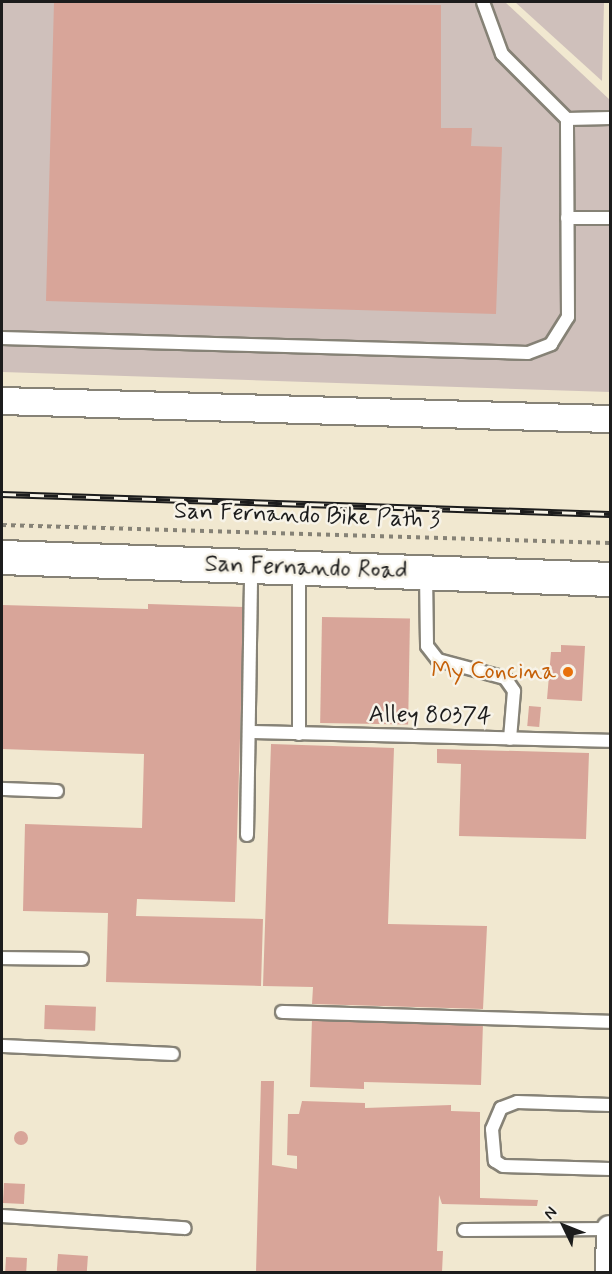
<!DOCTYPE html>
<style>
body{margin:0}
#map{position:relative;width:612px;height:1274px;overflow:hidden;background:#f1e8d0;font-family:Mynerve,sans-serif}
div>[style]{position:absolute}
.industrial>*{inset:0;background:#cfc0bb}
.building>*{inset:0;background:#d8a599;transform-origin:0 0}
.round{border-radius:50%}
.path>*{height:4px;margin-top:-2px;transform-origin:0;background:repeating-linear-gradient(90deg,#868276 0 4.5px,transparent 0 9px)}
.roads{filter:drop-shadow(2px 0 #868276) drop-shadow(-2px 0 #868276) drop-shadow(0 2px #868276) drop-shadow(0 -2px #868276)}
.lane>*{height:12px;margin:-6px;padding:0 6px;transform-origin:6px;border-radius:6px;background:#fff}
.street>*{height:26px;margin:-13px;padding:0 13px;transform-origin:13px;border-radius:13px;background:#fff}
.primary>*{height:33px;margin:-16.5px;padding:0 16.5px;transform-origin:16.5px;border-radius:16.5px;background:#fff}
.rail>*{height:7px;margin-top:-3.5px;transform-origin:0;background:repeating-linear-gradient(90deg,#f7f3e8 0 14px,#1c1c1c 0 28px);box-sizing:border-box;border-block:2px solid #1c1c1c}
.dots>*{width:16px;height:16px;translate:-50% -50%;box-sizing:border-box;border:3px solid #f7f3e8;border-radius:50%}
span{translate:-50% -50%;white-space:nowrap;text-align:center;line-height:1.15;-webkit-text-stroke:5px #f7f3e8;paint-order:stroke}
.street-label{font-size:24px;color:#1c1c1c}
.food-label{font-size:24px;color:#c56008}
.right{translate:-100% -50%;text-align:right}
.frame{position:absolute;inset:0;border:3px solid #1c1c1c;pointer-events:none}
.north{position:absolute;left:534px;top:1196px;width:60px;height:60px;-webkit-text-stroke:4px #f7f3e8;paint-order:stroke;rotate:313deg;font-size:16px;font-weight:700;line-height:24px;text-align:center;color:#1c1c1c}
.north::after{content:'';display:block;margin:auto;width:21px;height:27px;background:#1c1c1c;clip-path:polygon(50% 0,100% 100%,50% 72%,0 100%)}
</style>
<div id="map">
<div class="industrial">
<div style="clip-path:polygon(2px 2px,505px 2px,610px 100px,610px 392px,2px 372px)"></div>
<div style="clip-path:polygon(515px 2px,604px 2px,602px 81px)"></div>
</div>
<div class="building">
<div style="clip-path:polygon(54px 2px,441px 5px,441px 128px,472px 128px,471px 146px,502px 147px,496px 314px,46px 301px)"></div>
<div style="clip-path:polygon(148px 604px,244px 607px,235px 902px,137px 899px,136px 916px,263px 919px,261px 986px,106px 982px,108px 913px,23px 911px,25px 824px,142px 828px,144px 754px,2px 749px,2px 605px,148px 609px)"></div>
<div style="left:322px;top:617px;width:88px;height:106px;rotate:1deg"></div>
<div style="clip-path:polygon(561px 645px,585px 646px,582px 701px,547px 699px,551px 652px,561px 652px)"></div>
<div style="left:529px;top:706px;width:12px;height:20px;rotate:5deg"></div>
<div style="clip-path:polygon(271px 744px,394px 748px,388px 924px,487px 926px,483px 1009px,312px 1004px,313px 987px,263px 986px)"></div>
<div style="clip-path:polygon(437px 749px,589px 753px,586px 839px,459px 836px,461px 764px,437px 763px)"></div>
<div style="left:45px;top:1005px;width:51px;height:24px;rotate:2deg"></div>
<div style="clip-path:polygon(312px 1018px,483px 1023px,481px 1085px,364px 1082px,364px 1089px,310px 1087px)"></div>
<div style="clip-path:polygon(261px 1081px,274px 1081px,272px 1165px,297px 1169px,297px 1156px,287px 1155px,288px 1114px,299px 1114px,302px 1101px,365px 1103px,365px 1108px,451px 1105px,451px 1111px,480px 1112px,480px 1198px,538px 1200px,537px 1206px,442px 1204px,439px 1195px,437px 1251px,443px 1251px,442px 1272px,256px 1272px)"></div>
<div class="round" style="left:14px;top:1131px;width:14px;height:14px"></div>
<div style="left:4px;top:1183px;width:21px;height:20px;rotate:3deg"></div>
<div style="left:58px;top:1254px;width:30px;height:18px;rotate:4deg"></div>
<div style="left:6px;top:1257px;width:21px;height:15px;rotate:3deg"></div>
</div>
<div class="path">
<div style="left:2px;top:525px;width:608px;rotate:1.7deg"></div>
</div>
<div class="roads">
<div class="lane">
<div style="left:567px;top:119px;width:43px;rotate:-1.3deg"></div>
<div style="left:567px;top:218px;width:43px"></div>
<div style="left:2px;top:338px;width:526px;rotate:1.63deg"></div>
<div style="left:528px;top:353px;width:25px;rotate:-21deg"></div>
<div style="left:551px;top:344px;width:32px;rotate:-58deg"></div>
<div style="left:568px;top:317px;width:198px;rotate:-90.3deg"></div>
<div style="left:567px;top:119px;width:92px;rotate:-135deg"></div>
<div style="left:502px;top:54px;width:55px;rotate:-110.1deg"></div>
<div style="left:426px;top:573px;width:73px;rotate:89.2deg"></div>
<div style="left:427px;top:646px;width:18px;rotate:52deg"></div>
<div style="left:438px;top:660px;width:69px;rotate:15deg"></div>
<div style="left:505px;top:678px;width:16px;rotate:55deg"></div>
<div style="left:514px;top:691px;width:48px;rotate:94.8deg"></div>
<div style="left:249px;top:732px;width:361px;rotate:1.4deg"></div>
<div style="left:299px;top:734px;width:165px;rotate:-90deg"></div>
<div style="left:2px;top:789px;width:55px;rotate:2.1deg"></div>
<div style="left:247px;top:835px;width:268px;rotate:-89.1deg"></div>
<div style="left:2px;top:958px;width:80px;rotate:0.7deg"></div>
<div style="left:282px;top:1012px;width:328px;rotate:1.7deg"></div>
<div style="left:2px;top:1046px;width:171px;rotate:2.7deg"></div>
<div style="left:610px;top:1105px;width:93px;rotate:-178.2deg"></div>
<div style="left:517px;top:1102px;width:17px;rotate:159deg"></div>
<div style="left:501px;top:1108px;width:23px;rotate:113deg"></div>
<div style="left:492px;top:1129px;width:32px;rotate:85deg"></div>
<div style="left:495px;top:1161px;width:9px;rotate:32deg"></div>
<div style="left:503px;top:1166px;width:107px;rotate:1.6deg"></div>
<div style="left:2px;top:1216px;width:183px;rotate:3.8deg"></div>
<div style="left:464px;top:1230px;width:146px;rotate:-0.4deg"></div>
</div>
<div class="street">
<div style="left:2px;top:401px;width:608px;rotate:1.7deg"></div>
<div style="left:609px;top:1272px;width:43px;rotate:-88.7deg"></div>
</div>
<div class="primary">
<div style="left:2px;top:557px;width:608px;rotate:2.07deg"></div>
</div>
</div>
<div class="rail">
<div style="left:2px;top:494px;width:608px;rotate:1.88deg"></div>
</div>
<div class="dots">
<div style="left:568px;top:672px;background:#e8710a"></div>
</div>
<div class="street-label">
<span style="left:307px;top:516px;rotate:2deg">San Fernando Bike Path 3</span>
<span style="left:306px;top:568px;rotate:2deg">San Fernando Road</span>
<span style="left:430px;top:716px;rotate:1deg">Alley 80374</span>
</div>
<div class="food-label">
<span class="right" style="left:556px;top:672px">My Concina</span>
</div>
<div class="frame"></div>
<div class="north">N</div>
</div>
